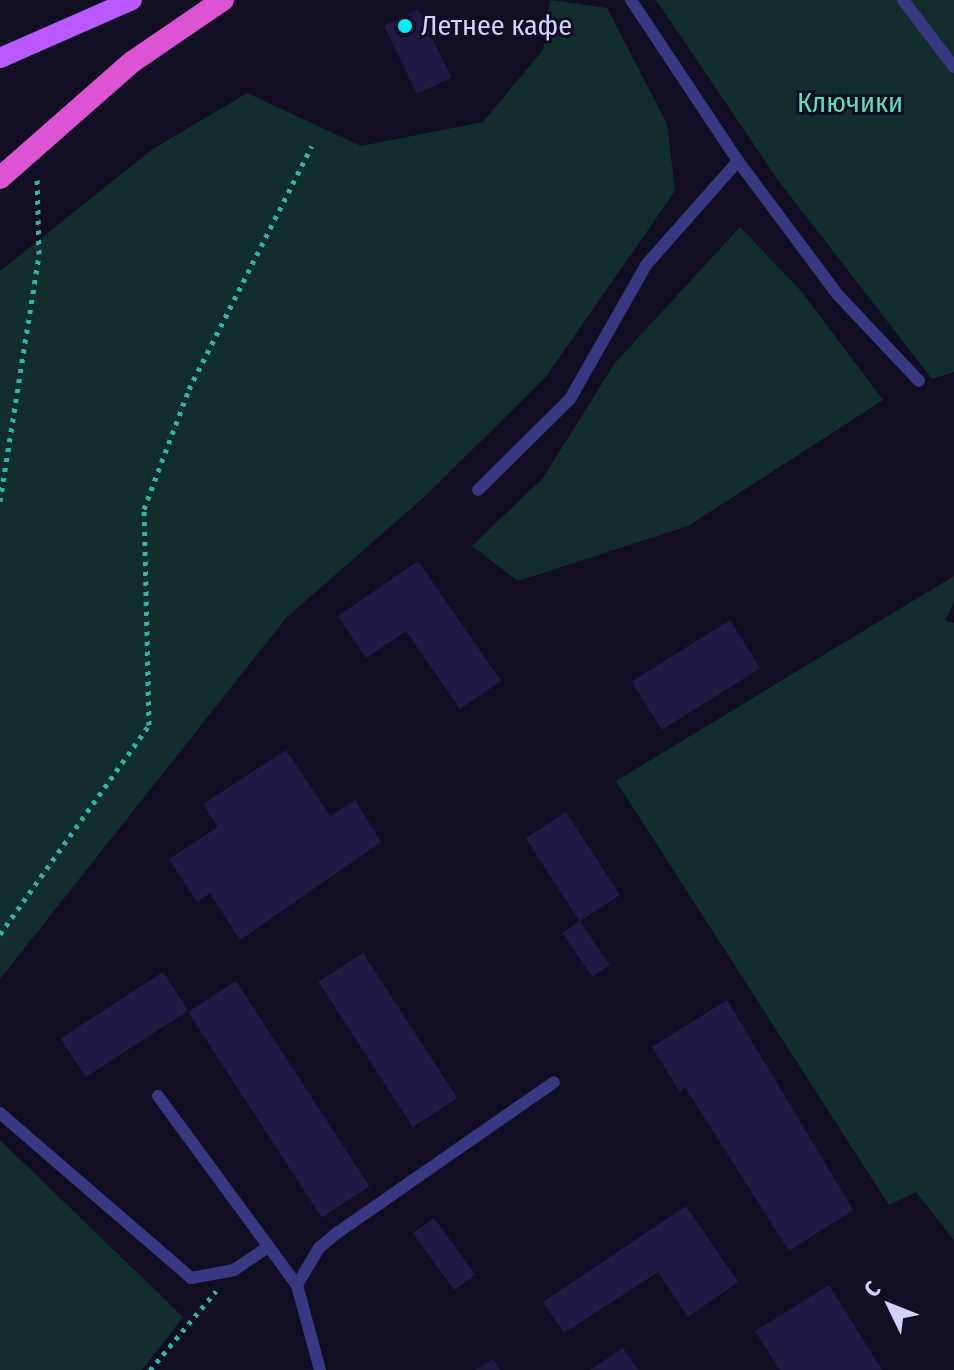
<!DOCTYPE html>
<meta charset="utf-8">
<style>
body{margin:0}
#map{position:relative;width:954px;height:1370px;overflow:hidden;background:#110e24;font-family:"Fira Sans Condensed",sans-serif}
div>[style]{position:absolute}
.green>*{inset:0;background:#112e2c}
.building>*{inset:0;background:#211a45;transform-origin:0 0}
.path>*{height:5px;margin-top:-2.5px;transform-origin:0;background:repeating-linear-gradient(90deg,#2fb6a8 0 4px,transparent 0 10px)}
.service>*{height:12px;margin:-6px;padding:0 6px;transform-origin:6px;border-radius:6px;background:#393983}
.primary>*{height:20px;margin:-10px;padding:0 10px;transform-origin:10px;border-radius:10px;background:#ba59ff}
.trunk>*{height:22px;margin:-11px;padding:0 11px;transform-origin:11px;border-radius:11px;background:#dc53d4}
.dots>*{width:22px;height:22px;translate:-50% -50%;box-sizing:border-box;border:4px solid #110e24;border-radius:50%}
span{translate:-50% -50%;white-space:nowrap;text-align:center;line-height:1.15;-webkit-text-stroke:6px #110e24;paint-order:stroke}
.poi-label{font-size:28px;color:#d5d1ff}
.left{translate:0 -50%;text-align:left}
.park-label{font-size:28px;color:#5ddfba}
.north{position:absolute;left:850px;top:1266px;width:80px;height:80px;-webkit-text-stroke:6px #110e24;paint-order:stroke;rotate:313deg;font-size:22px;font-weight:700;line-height:32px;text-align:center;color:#d5d1ff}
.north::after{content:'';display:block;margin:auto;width:28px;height:36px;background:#d5d1ff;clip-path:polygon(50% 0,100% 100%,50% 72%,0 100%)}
</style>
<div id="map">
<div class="green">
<div style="clip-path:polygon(550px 0,607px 8px,667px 124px,675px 191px,545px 378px,423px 498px,286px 618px,0 979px,0 271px,153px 149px,247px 93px,361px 146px,483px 122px,543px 50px)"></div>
<div style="clip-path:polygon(656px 0,954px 0,954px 372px,932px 379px,778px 180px)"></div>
<div style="clip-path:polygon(740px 227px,801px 291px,883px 400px,688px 526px,518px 581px,472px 546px,543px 478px,615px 363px)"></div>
<div style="clip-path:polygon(954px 576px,954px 602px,945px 620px,954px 623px,954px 1240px,916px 1192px,889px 1205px,616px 781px)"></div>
<div style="clip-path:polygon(0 1140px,183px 1317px,142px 1370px,0 1370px)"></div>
</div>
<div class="building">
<div style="left:418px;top:9px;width:76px;height:38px;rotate:64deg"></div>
<div style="clip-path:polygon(418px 561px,501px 681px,460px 709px,406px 631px,366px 658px,338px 616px)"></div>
<div style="left:730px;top:620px;width:57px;height:116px;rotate:58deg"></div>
<div style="clip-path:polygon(286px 750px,330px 816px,355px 800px,381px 842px,240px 940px,210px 893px,197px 902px,169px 859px,218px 827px,203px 804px)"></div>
<div style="left:566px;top:812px;width:99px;height:48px;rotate:57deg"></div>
<div style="left:580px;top:921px;width:53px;height:21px;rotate:56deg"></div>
<div style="left:363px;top:953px;width:173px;height:53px;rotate:57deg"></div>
<div style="left:163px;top:972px;width:46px;height:122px;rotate:57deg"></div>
<div style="left:236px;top:981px;width:245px;height:57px;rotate:57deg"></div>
<div style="clip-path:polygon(727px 1000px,853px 1210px,789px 1251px,685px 1087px,680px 1092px,652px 1047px)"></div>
<div style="clip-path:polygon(686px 1206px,738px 1282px,688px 1317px,658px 1272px,564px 1333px,543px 1302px)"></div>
<div style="left:434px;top:1218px;width:70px;height:26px;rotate:54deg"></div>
<div style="clip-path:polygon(829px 1285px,882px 1370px,780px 1370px,755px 1331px)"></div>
<div style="clip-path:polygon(623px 1348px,638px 1370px,590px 1370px)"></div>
<div style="clip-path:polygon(493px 1359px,500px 1370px,475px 1370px)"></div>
</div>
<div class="path">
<div style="left:0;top:501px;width:250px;rotate:-81deg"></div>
<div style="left:39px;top:254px;width:77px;rotate:-91.5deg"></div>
<div style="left:0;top:934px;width:257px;rotate:-54.5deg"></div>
<div style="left:149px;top:725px;width:216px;rotate:-91.3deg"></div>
<div style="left:144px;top:509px;width:128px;rotate:-69.4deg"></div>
<div style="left:189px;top:389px;width:272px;rotate:-63.2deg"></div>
<div style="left:150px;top:1370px;width:103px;rotate:-50.1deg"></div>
</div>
<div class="service">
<div style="left:631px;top:0;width:193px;rotate:56.4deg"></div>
<div style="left:738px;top:161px;width:167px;rotate:53.3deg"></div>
<div style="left:838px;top:295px;width:118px;rotate:46.7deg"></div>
<div style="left:903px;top:0;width:84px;rotate:52.7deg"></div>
<div style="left:478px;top:490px;width:129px;rotate:-44.7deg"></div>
<div style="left:570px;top:399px;width:154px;rotate:-60.4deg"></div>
<div style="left:646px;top:265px;width:139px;rotate:-48.5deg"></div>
<div style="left:158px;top:1096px;width:235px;rotate:53.7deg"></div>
<div style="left:297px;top:1285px;width:88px;rotate:74.9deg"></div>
<div style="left:0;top:1113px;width:252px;rotate:40.8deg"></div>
<div style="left:191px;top:1278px;width:44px;rotate:-10.5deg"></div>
<div style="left:234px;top:1270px;width:41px;rotate:-34.1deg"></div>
<div style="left:297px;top:1285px;width:43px;rotate:-59.3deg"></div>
<div style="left:319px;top:1248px;width:23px;rotate:-40deg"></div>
<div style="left:337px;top:1233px;width:264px;rotate:-34.8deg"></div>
</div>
<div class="primary">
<div style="left:0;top:58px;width:144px;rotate:-23.7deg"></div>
</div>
<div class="trunk">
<div style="left:0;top:178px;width:176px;rotate:-41.3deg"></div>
<div style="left:132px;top:62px;width:110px;rotate:-34.3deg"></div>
</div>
<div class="dots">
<div style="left:405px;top:26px;background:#01edfc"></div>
</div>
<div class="poi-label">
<span class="left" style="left:421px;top:26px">Летнее кафе</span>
</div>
<div class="park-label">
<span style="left:850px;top:103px">Ключики</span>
</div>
<div class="north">С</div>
</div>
